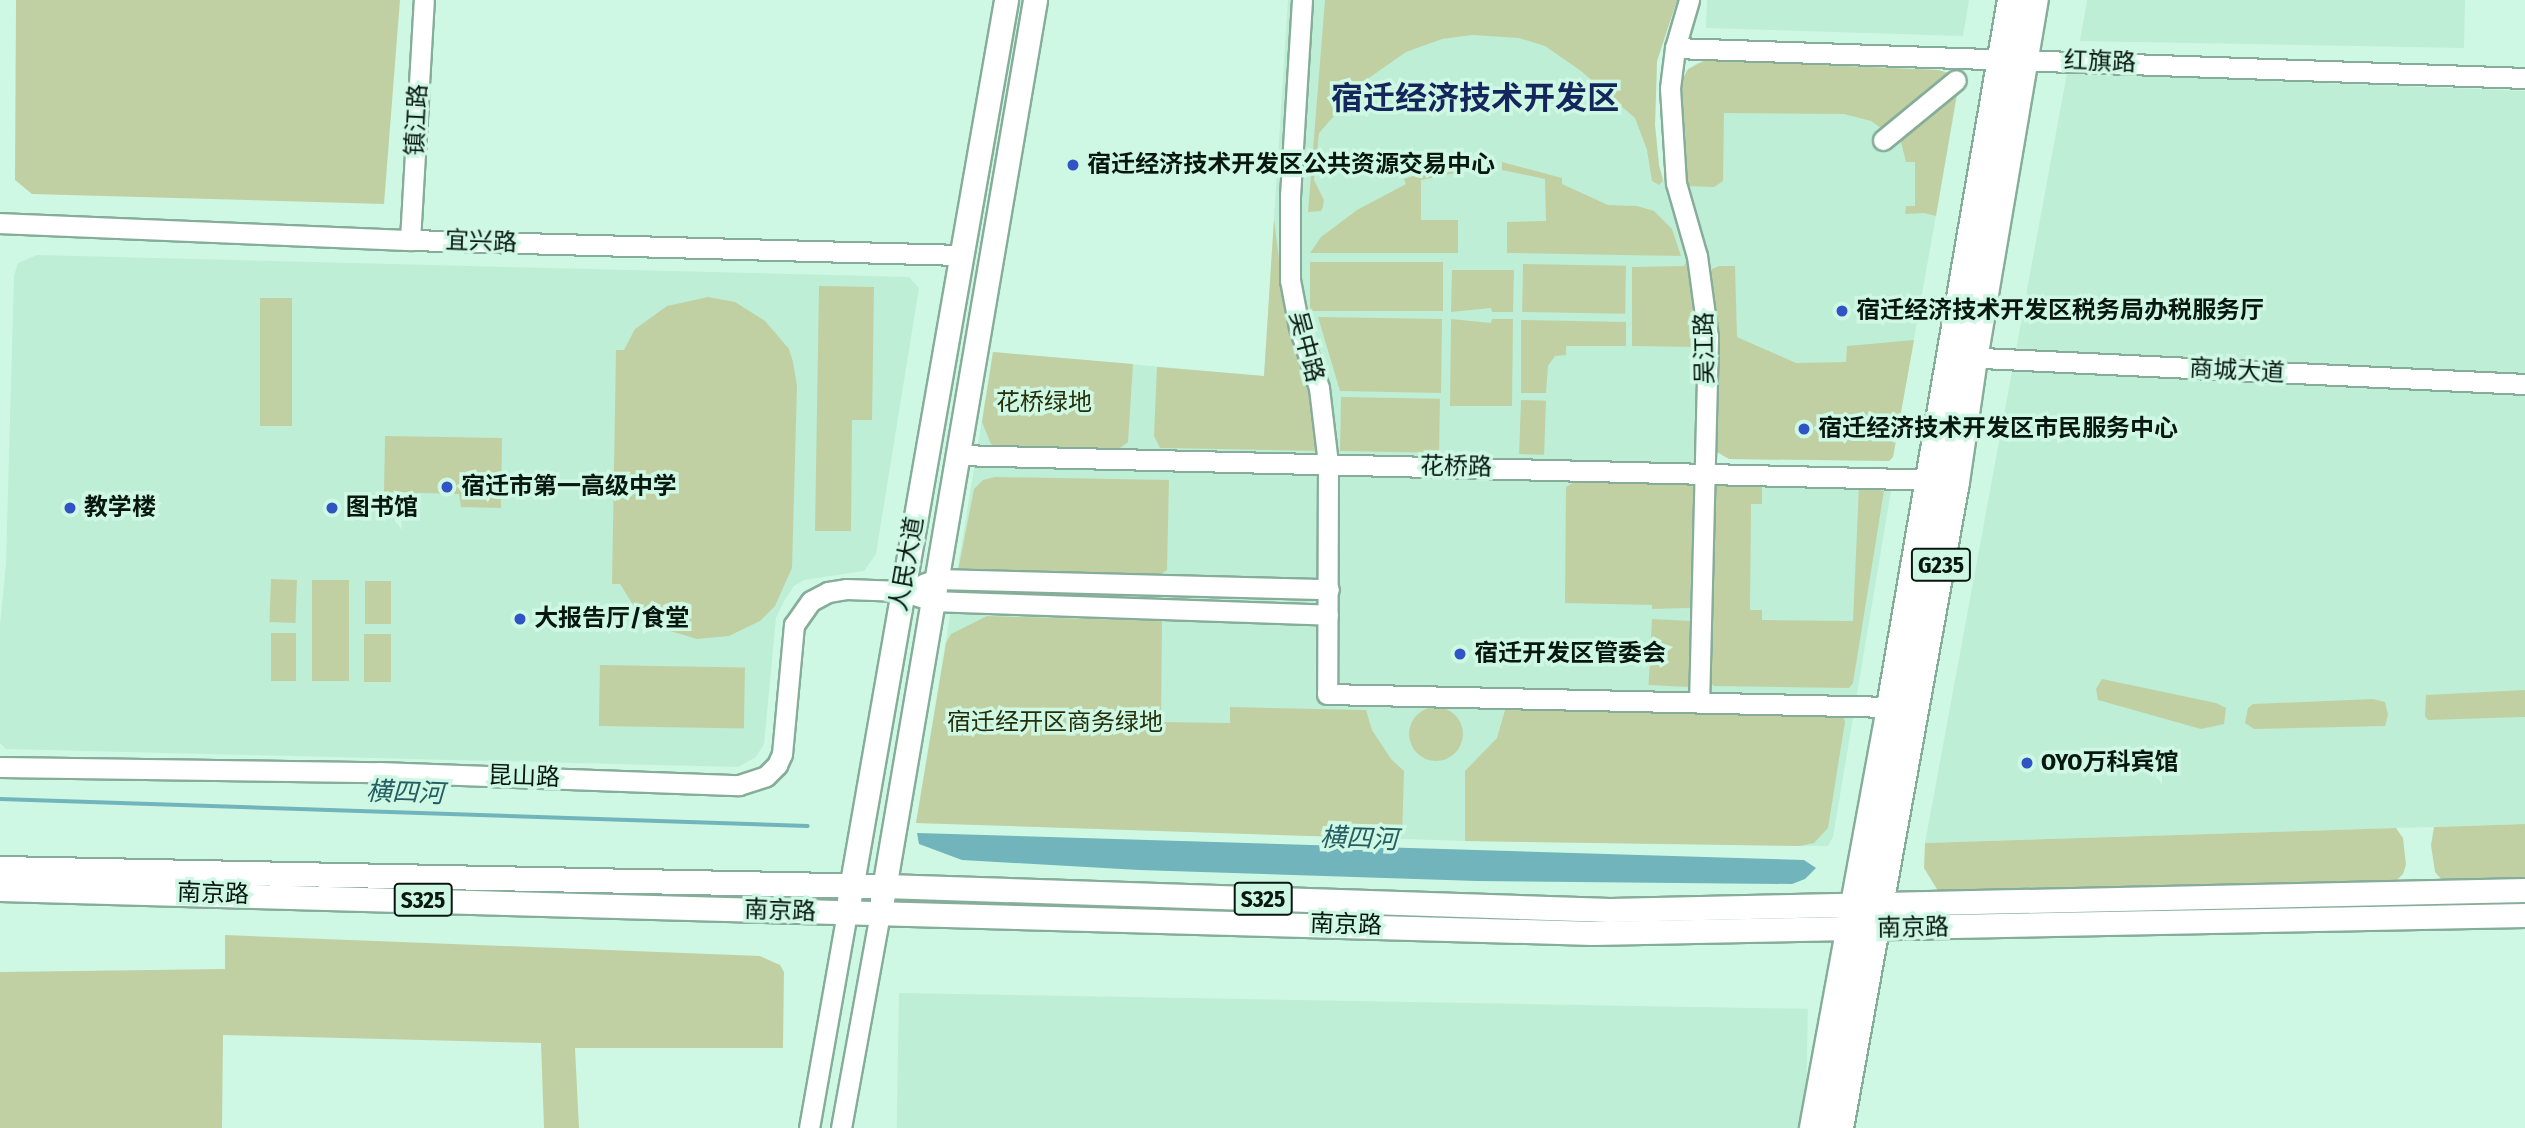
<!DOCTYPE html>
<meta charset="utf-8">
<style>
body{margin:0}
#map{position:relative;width:2525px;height:1128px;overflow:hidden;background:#cff8e4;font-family:"Fira Sans Condensed","Noto Sans SC",sans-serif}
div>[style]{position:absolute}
.built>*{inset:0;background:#beeed6;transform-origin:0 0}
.green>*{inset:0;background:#c1d0a3;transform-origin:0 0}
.round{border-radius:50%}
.water>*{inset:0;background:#71b4bb}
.stream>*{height:3.5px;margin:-1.75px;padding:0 1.75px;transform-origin:1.75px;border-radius:1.75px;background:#71b4bb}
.roads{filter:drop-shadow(2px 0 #86ad9a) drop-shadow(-2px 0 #86ad9a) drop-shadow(0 2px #86ad9a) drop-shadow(0 -2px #86ad9a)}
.minor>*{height:19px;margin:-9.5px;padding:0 9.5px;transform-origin:9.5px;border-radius:9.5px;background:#fff}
.major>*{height:23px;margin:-11.5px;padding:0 11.5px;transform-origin:11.5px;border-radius:11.5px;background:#fff}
.highway>*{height:28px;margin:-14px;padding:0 14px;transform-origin:14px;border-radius:14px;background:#fff}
.dots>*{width:19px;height:19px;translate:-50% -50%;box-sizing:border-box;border:4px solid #cff8e4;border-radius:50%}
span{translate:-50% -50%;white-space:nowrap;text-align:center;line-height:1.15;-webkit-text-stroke:7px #cff8e4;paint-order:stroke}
.shield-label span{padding:2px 5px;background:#cff8e4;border:2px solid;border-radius:5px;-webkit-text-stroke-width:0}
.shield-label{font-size:23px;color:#081710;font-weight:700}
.street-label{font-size:24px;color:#081710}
.poi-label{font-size:24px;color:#081710;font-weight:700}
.left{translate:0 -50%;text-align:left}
.park-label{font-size:24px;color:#262f09}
.water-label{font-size:26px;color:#245d63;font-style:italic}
.district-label{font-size:32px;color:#15265d;font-weight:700}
</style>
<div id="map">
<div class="built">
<div style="clip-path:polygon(1288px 0,1677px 0,1657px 61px,1655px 125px,1659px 165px,1688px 259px,1697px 324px,1699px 412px,1695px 477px,1887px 485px,1891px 491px,1833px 837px,1828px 846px,1465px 841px,916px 823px,993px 352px,1264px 376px)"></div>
<div style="clip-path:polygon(1707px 0,1969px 0,1963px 36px,1706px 28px)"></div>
<div style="clip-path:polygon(2087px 0,2465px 0,2464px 48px,2080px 41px)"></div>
<div style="clip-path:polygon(1706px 60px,1938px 70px,1943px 71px,1957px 97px,1893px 457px,1889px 461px,1729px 459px,1717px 452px,1716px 341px,1683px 183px,1682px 78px,1695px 64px)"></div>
<div style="clip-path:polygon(2067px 73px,2525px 91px,2525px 824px,1925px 843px)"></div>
<div style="clip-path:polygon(37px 255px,909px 277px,919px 288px,876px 554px,864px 571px,804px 580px,794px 586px,784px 601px,776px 618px,764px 744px,756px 757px,738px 767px,6px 749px,0 743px,0 625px,6px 563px,14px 276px,18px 263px)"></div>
<div style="left:899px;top:993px;width:909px;height:137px;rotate:1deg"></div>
</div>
<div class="green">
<div style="clip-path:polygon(16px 0,400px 0,384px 204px,32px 194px,15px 180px)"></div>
<div style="clip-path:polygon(1325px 0,1677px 0,1657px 61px,1655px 125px,1659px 165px,1663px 181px,1659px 185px,1652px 181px,1647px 150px,1635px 118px,1581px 71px,1545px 46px,1519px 38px,1472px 35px,1442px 39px,1406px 52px,1366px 80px,1319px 133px,1314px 180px,1324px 200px,1323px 207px,1321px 211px,1308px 212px)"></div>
<div style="clip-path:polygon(1706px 60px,1938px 70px,1952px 74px,1958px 87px,1936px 216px,1924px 213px,1905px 214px,1906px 206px,1915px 206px,1915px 162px,1906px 162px,1901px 142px,1871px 121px,1844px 114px,1724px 113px,1723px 181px,1714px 187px,1688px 186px,1683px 183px,1677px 89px,1688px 69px)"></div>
<div style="clip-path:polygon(1502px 162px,1562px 178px,1562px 184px,1608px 205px,1637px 206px,1654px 211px,1672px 229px,1681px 256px,1507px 253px,1507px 222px,1546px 221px,1545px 179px,1502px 170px)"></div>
<div style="clip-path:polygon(1469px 163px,1469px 170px,1421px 180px,1421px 220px,1458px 220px,1458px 253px,1310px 253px,1321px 237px,1357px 210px,1406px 184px,1404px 179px,1437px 168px)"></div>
<div style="clip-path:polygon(1274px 219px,1281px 275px,1303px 358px,1322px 451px,1160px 448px,1154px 436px,1157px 367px,1264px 376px)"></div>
<div style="clip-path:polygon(1688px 259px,1697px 347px,1632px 346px,1632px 267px,1684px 266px)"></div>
<div style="left:1310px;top:262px;width:133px;height:49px"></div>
<div style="left:1523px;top:264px;width:103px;height:48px;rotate:1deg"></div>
<div style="clip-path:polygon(1719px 266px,1735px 266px,1737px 337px,1796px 363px,1846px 362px,1847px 346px,1914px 340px,1893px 457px,1889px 461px,1729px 459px,1717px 452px,1716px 341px,1708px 279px,1712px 269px)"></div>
<div style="clip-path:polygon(1452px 270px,1514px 270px,1513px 312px,1492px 312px,1491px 308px,1451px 312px)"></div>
<div style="clip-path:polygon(819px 286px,874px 287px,872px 420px,852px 420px,851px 531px,815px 531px)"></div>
<div style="clip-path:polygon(708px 297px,735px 302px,765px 321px,789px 349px,793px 362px,797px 386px,792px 568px,775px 606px,760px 621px,729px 636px,697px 639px,660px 628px,635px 608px,620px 584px,612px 584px,616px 350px,624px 350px,635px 329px,667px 306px)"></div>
<div style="left:260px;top:298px;width:32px;height:128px"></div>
<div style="clip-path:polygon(1318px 317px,1442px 319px,1441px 393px,1340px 391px)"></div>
<div style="clip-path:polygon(1451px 319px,1491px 323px,1492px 319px,1513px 319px,1512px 406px,1450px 406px)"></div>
<div style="clip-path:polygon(1521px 320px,1626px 322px,1626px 346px,1566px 346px,1566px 355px,1555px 356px,1548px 366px,1546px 393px,1521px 393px)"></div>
<div style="clip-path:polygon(993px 352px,1133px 364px,1128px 442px,1115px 452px,998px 447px,991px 444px,982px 422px)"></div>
<div style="left:1341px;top:397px;width:99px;height:54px;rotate:1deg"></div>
<div style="left:1521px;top:400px;width:25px;height:54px;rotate:2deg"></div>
<div style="clip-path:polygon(385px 436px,502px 438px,501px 508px,461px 507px,459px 494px,384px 492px)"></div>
<div style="clip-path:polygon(995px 477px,1169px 480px,1167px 570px,1153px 579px,958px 571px,974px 489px,983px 480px)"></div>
<div style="clip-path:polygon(1579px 479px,1694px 482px,1690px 608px,1652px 609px,1652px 605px,1565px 603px,1566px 487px)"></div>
<div style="clip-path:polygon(1711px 481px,1760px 483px,1762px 487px,1762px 504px,1751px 504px,1750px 610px,1762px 610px,1762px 620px,1853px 621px,1859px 486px,1884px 491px,1853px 683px,1849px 688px,1714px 686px,1708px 681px)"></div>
<div style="left:271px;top:579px;width:26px;height:43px;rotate:2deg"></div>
<div style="left:312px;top:580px;width:37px;height:101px"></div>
<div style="left:365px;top:581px;width:26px;height:43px"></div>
<div style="clip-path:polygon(987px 616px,1162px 621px,1161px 722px,1230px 723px,1230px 707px,1366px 710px,1372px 730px,1391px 759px,1404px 771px,1402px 839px,916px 823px,946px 643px,951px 634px)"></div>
<div style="left:1652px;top:619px;width:40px;height:66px;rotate:3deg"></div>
<div style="left:271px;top:633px;width:25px;height:48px"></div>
<div style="left:364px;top:634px;width:27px;height:48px"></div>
<div style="left:600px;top:665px;width:145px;height:61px;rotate:1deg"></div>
<div style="clip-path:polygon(2102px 679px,2216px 703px,2226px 708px,2224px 724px,2201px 729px,2098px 700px,2096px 689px)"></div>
<div style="clip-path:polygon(2525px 690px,2525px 717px,2428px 720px,2425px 716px,2426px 695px)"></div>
<div style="clip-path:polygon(2373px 699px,2385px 702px,2388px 715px,2385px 726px,2254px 729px,2245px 723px,2248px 708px,2253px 704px)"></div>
<div class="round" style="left:1409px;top:707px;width:54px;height:54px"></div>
<div style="clip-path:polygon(1505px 710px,1843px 716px,1845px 722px,1828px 828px,1814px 843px,1800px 846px,1465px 841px,1465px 771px,1497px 738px)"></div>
<div style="clip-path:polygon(2525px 824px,2525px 880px,2452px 881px,2441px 879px,2435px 872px,2431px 845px,2434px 827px)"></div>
<div style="clip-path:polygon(2396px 828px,2403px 838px,2406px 865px,2403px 874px,2397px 880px,2383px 883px,1938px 891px,1924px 868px,1925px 843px)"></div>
<div style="clip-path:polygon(225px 935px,760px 956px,780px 965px,784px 972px,783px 1048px,575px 1048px,579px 1128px,544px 1128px,541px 1043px,223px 1035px,222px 1128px,0 1128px,0 972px,225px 969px)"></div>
</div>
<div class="water">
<div style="clip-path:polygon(917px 833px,1804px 860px,1816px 868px,1805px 879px,1792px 884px,1477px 881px,1139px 870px,962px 860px,919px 844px)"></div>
</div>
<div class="stream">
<div style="left:0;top:799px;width:808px;rotate:1.91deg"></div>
</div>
<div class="roads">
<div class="minor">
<div style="left:1302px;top:0;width:195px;rotate:93.5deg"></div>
<div style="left:1290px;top:195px;width:85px;rotate:90deg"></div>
<div style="left:1290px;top:280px;width:48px;rotate:79.2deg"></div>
<div style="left:1299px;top:327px;width:64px;rotate:71.8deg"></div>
<div style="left:1319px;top:388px;width:77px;rotate:83.2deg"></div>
<div style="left:1328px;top:464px;width:230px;rotate:90.2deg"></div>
<div style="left:1327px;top:694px;width:564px;rotate:1.32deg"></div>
<div style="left:1689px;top:0;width:50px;rotate:106.3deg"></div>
<div style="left:1675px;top:48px;width:40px;rotate:97.1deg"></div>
<div style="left:1670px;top:88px;width:95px;rotate:86.4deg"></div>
<div style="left:1676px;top:183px;width:76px;rotate:74deg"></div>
<div style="left:1697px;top:256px;width:82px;rotate:82.3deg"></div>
<div style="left:1708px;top:337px;width:365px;rotate:91.4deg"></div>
<div style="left:1675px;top:48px;width:851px;rotate:2.02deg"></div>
<div style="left:1883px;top:140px;width:94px;rotate:-39.4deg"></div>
<div style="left:0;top:223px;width:410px;rotate:2.4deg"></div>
<div style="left:410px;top:240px;width:551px;rotate:1.56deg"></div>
<div style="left:410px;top:240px;width:240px;rotate:-86.7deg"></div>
<div style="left:1961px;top:357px;width:565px;rotate:2.74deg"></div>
<div style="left:957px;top:455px;width:986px;rotate:1.45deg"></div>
<div style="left:923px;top:584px;width:15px;rotate:-20deg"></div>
<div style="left:937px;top:579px;width:392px;rotate:1.5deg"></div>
<div style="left:0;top:767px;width:379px;rotate:0.8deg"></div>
<div style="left:379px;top:772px;width:360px;rotate:2.1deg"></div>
<div style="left:739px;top:785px;width:28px;rotate:-18deg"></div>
<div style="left:766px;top:776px;width:16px;rotate:-45deg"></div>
<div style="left:777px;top:765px;width:12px;rotate:-66deg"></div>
<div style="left:782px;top:754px;width:130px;rotate:-84.7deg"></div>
<div style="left:794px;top:625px;width:29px;rotate:-55deg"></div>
<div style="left:811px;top:601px;width:19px;rotate:-28deg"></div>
<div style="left:828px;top:592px;width:18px;rotate:-9deg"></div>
<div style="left:846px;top:589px;width:56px;rotate:2deg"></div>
<div style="left:902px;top:591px;width:33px;rotate:18deg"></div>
<div style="left:933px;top:601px;width:395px;rotate:2deg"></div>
<div style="left:809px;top:1128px;width:218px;rotate:-80deg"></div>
<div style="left:841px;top:1128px;width:219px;rotate:-79.7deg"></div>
</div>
<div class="major">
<div style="left:0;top:868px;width:885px;rotate:1.17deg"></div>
<div style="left:885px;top:886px;width:725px;rotate:1.9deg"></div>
<div style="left:1610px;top:910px;width:915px;rotate:-1.25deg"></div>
<div style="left:0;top:889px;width:1593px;rotate:1.58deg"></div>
<div style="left:1592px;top:933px;width:933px;rotate:-1.11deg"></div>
<div style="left:849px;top:900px;width:914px;rotate:-80.1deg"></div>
<div style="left:882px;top:900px;width:913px;rotate:-80.35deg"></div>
</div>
<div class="highway">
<div style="left:1814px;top:1128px;width:428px;rotate:-79.6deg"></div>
<div style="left:1891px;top:707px;width:717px;rotate:-80.29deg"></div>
<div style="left:1839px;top:1128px;width:656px;rotate:-79.82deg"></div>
<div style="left:1955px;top:482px;width:124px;rotate:-81.7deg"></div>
<div style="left:1973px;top:359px;width:364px;rotate:-80.4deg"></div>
</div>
</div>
<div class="dots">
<div style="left:1073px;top:165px;background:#3154c4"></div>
<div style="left:1842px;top:311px;background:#3154c4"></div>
<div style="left:1804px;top:429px;background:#3154c4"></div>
<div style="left:447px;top:487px;background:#3154c4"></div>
<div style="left:70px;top:508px;background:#3154c4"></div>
<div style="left:332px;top:508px;background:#3154c4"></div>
<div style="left:520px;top:619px;background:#3154c4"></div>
<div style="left:1460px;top:654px;background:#3154c4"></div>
<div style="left:2027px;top:763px;background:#3154c4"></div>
</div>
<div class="shield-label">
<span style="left:1941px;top:565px">G235</span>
<span style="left:1263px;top:899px">S325</span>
<span style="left:423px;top:900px">S325</span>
</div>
<div class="street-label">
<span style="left:2100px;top:62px;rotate:2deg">红旗路</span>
<span style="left:417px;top:120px;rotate:-87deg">镇江路</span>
<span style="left:481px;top:242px;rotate:2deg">宜兴路</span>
<span style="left:1306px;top:347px;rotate:75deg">吴中路</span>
<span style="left:1705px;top:348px;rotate:-91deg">吴江路</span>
<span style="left:2237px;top:371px;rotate:3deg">商城大道</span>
<span style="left:1456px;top:467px;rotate:1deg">花桥路</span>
<span style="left:907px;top:564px;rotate:-80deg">人民大道</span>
<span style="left:524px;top:777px;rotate:2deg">昆山路</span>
<span style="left:213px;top:894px;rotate:2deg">南京路</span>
<span style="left:780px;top:911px;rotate:2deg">南京路</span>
<span style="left:1346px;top:925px;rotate:2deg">南京路</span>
<span style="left:1913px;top:928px;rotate:-1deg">南京路</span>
</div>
<div class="poi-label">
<span class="left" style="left:1087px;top:165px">宿迁经济技术开发区公共资源交易中心</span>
<span class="left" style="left:1856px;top:311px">宿迁经济技术开发区税务局办税服务厅</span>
<span class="left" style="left:1818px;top:429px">宿迁经济技术开发区市民服务中心</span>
<span class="left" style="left:461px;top:487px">宿迁市第一高级中学</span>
<span class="left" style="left:84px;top:508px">教学楼</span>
<span class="left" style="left:346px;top:508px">图书馆</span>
<span class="left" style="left:534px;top:619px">大报告厅/食堂</span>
<span class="left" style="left:1474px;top:654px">宿迁开发区管委会</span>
<span class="left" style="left:2041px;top:763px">OYO万科宾馆</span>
</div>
<div class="park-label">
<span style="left:1044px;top:403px">花桥绿地</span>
<span style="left:1055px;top:723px">宿迁经开区商务绿地</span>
</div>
<div class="water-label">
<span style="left:405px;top:793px;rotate:2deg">横四河</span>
<span style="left:1359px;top:839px;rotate:2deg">横四河</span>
</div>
<div class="district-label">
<span style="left:1475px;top:98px">宿迁经济技术开发区</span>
</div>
</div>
